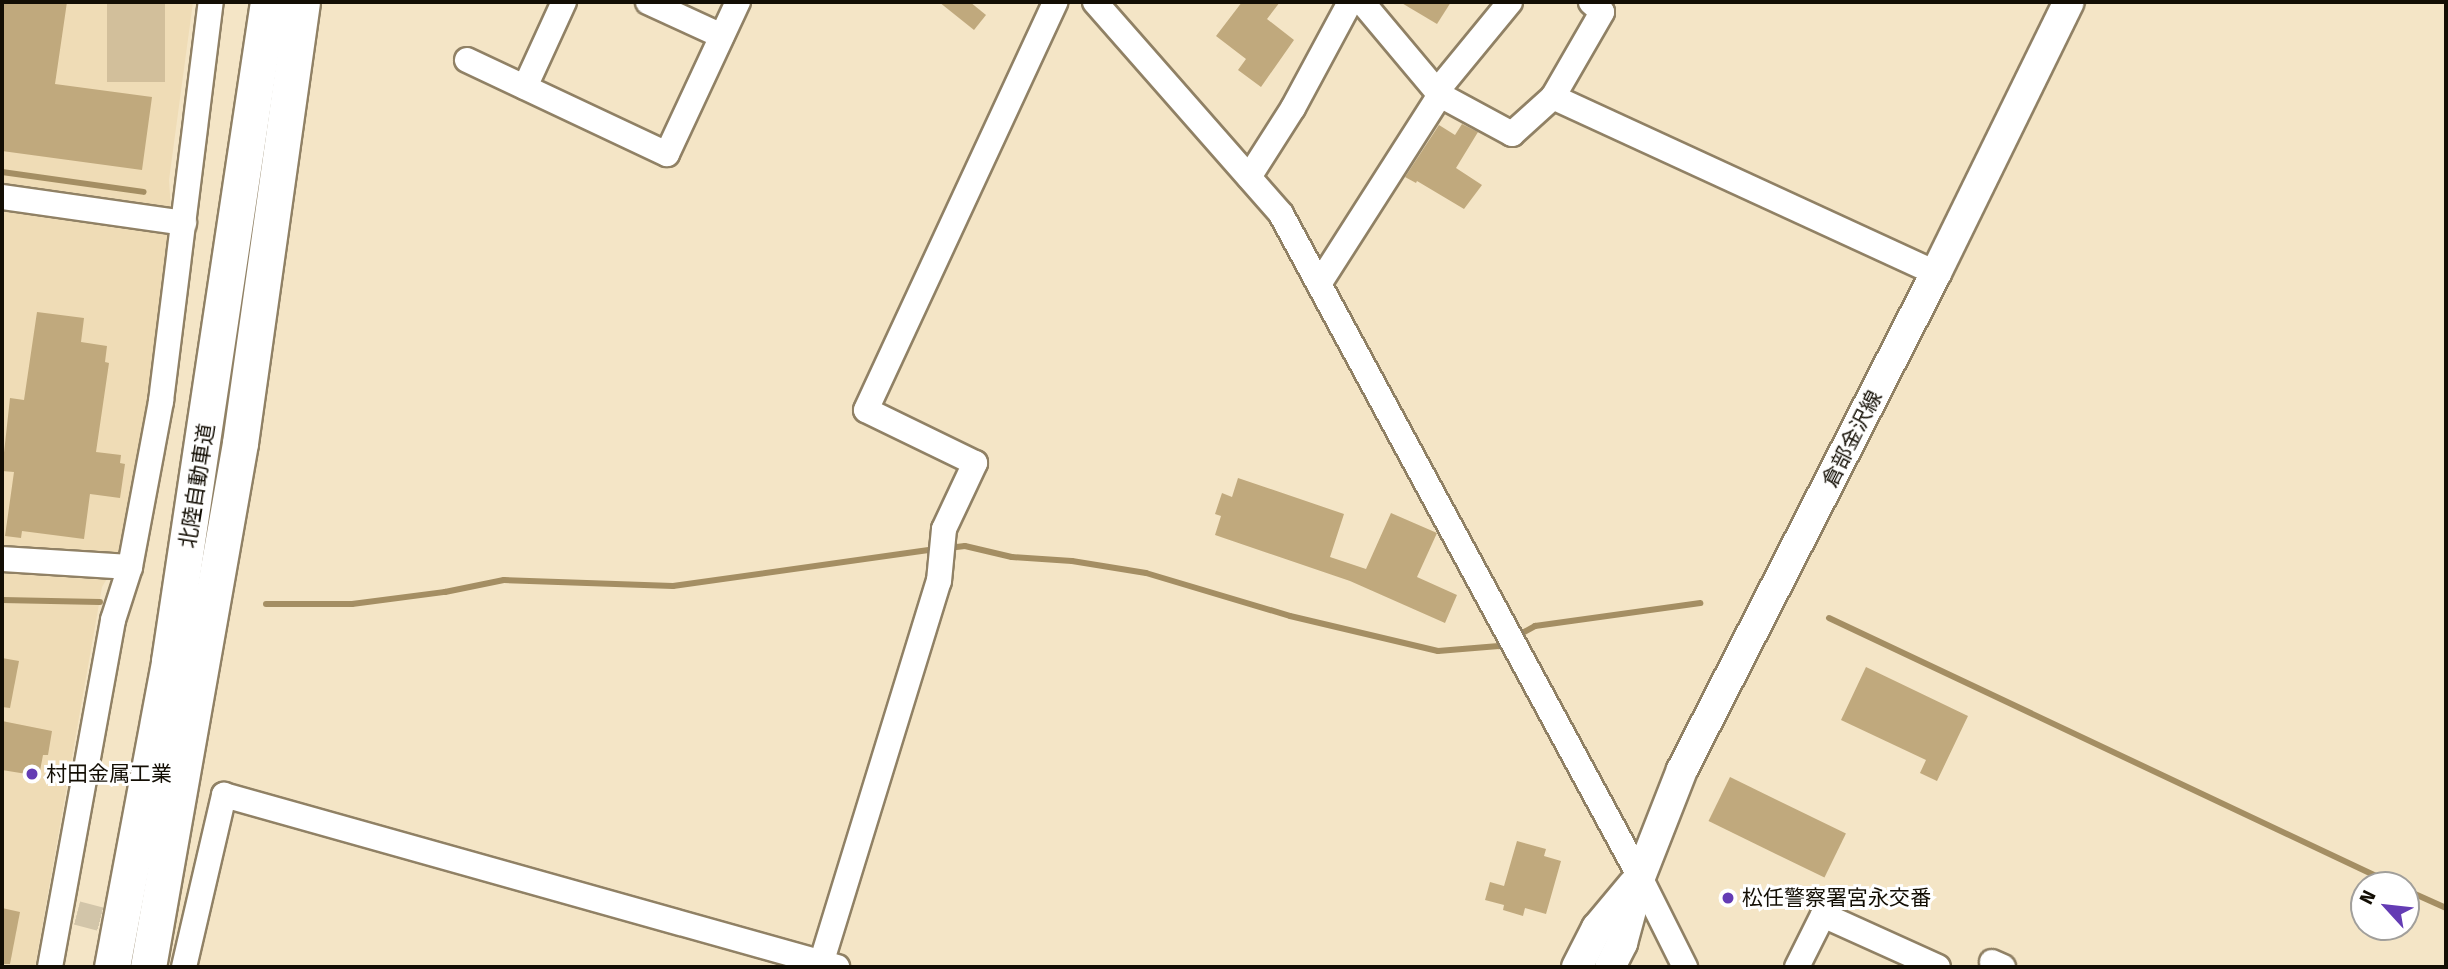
<!DOCTYPE html>
<meta charset="utf-8">
<style>
body{margin:0}
#map{position:relative;width:2448px;height:969px;overflow:hidden;background:#f4e5c6;font-family:"Fira Sans","Noto Sans JP",sans-serif}
div>[style]{position:absolute}
.built>*{inset:0;background:#efdcb6}
.green>*{inset:0;background:#d2bf9b;transform-origin:0 0}
.stream>*{height:6px;margin:-3px;padding:0 3px;transform-origin:3px;border-radius:3px;background:#a48e63}
.building>*{inset:0;background:#c0a97d;transform-origin:0 0}
.minor-tunnel>*{height:24px;margin-top:-12px;transform-origin:0;background:repeating-linear-gradient(90deg,#d2c5a9 0 24px,transparent 0 36px)}
.roads{filter:drop-shadow(2px 0 #908165) drop-shadow(-2px 0 #908165) drop-shadow(0 2px #908165) drop-shadow(0 -2px #908165)}
.minor>*{height:24px;margin:-12px;padding:0 12px;transform-origin:12px;border-radius:12px;background:#fff}
.major>*{height:30px;margin:-15px;padding:0 15px;transform-origin:15px;border-radius:15px;background:#fff}
.highway>*{height:35px;margin:-17.5px;padding:0 17.5px;transform-origin:17.5px;border-radius:17.5px;background:#fff}
.dots>*{width:19px;height:19px;translate:-50% -50%;box-sizing:border-box;border:4px solid #fff;border-radius:50%}
span{translate:-50% -50%;white-space:nowrap;text-align:center;line-height:1.15;-webkit-text-stroke:6px #fff;paint-order:stroke}
.street-label{font-size:21px;color:#130e04}
.poi-label{font-size:21px;color:#130e04}
.left{translate:0 -50%;text-align:left}
.frame{position:absolute;inset:0;border:4px solid #130e04;pointer-events:none}
.north{position:absolute;left:2350px;top:871px;width:70px;height:70px;box-sizing:border-box;background:#fff;border:2px solid #a19f9b;border-radius:50%;rotate:297deg;font-size:19px;font-weight:700;line-height:28px;text-align:center;color:#130e04}
.north::after{content:'';display:block;margin:auto;width:24px;height:32px;background:#643cb4;clip-path:polygon(50% 0,100% 100%,50% 72%,0 100%)}
</style>
<div id="map">
<div class="built">
<div style="clip-path:polygon(2px 2px,193px 2px,169px 180px,173px 240px,147px 423px,126px 547px,102px 587px,35px 967px,2px 967px)"></div>
</div>
<div class="green">
<div style="left:107px;top:2px;width:58px;height:80px"></div>
</div>
<div class="stream">
<div style="left:2px;top:172px;width:143px;rotate:8deg"></div>
<div style="left:948px;top:548px;width:17px;rotate:-7deg"></div>
<div style="left:965px;top:546px;width:48px;rotate:13.2deg"></div>
<div style="left:1012px;top:557px;width:60px;rotate:3.8deg"></div>
<div style="left:1072px;top:561px;width:75px;rotate:9.2deg"></div>
<div style="left:1146px;top:573px;width:150px;rotate:16.6deg"></div>
<div style="left:1290px;top:616px;width:152px;rotate:13.3deg"></div>
<div style="left:1438px;top:651px;width:61px;rotate:-4.7deg"></div>
<div style="left:1499px;top:646px;width:9px;rotate:-32deg"></div>
<div style="left:2px;top:600px;width:98px;rotate:1.2deg"></div>
<div style="left:266px;top:604px;width:86px"></div>
<div style="left:352px;top:604px;width:94px;rotate:-7.4deg"></div>
<div style="left:445px;top:592px;width:60px;rotate:-11.5deg"></div>
<div style="left:504px;top:580px;width:169px;rotate:2deg"></div>
<div style="left:673px;top:586px;width:267px;rotate:-8deg"></div>
<div style="left:1829px;top:618px;width:626px;rotate:25.25deg"></div>
<div style="left:1517px;top:636px;width:21px;rotate:-29deg"></div>
<div style="left:1535px;top:626px;width:167px;rotate:-7.9deg"></div>
<div style="left:2406px;top:890px;width:44px;rotate:24.2deg"></div>
</div>
<div class="building">
<div style="clip-path:polygon(2px 2px,67px 2px,55px 84px,152px 97px,142px 170px,2px 151px)"></div>
<div style="clip-path:polygon(939px 2px,970px 2px,986px 15px,974px 30px)"></div>
<div style="clip-path:polygon(1242px 2px,1280px 2px,1267px 19px,1294px 40px,1261px 87px,1238px 70px,1246px 59px,1216px 36px)"></div>
<div style="clip-path:polygon(1400px 2px,1451px 2px,1437px 24px)"></div>
<div style="clip-path:polygon(1462px 124px,1478px 132px,1456px 168px,1482px 185px,1464px 209px,1417px 181px,1416px 183px,1405px 177px,1439px 125px,1455px 135px)"></div>
<div style="clip-path:polygon(37px 312px,84px 318px,81px 342px,107px 346px,105px 362px,109px 363px,96px 452px,121px 455px,120px 463px,125px 464px,120px 498px,90px 494px,84px 539px,22px 531px,21px 538px,5px 536px,14px 472px,2px 471px,10px 398px,24px 400px)"></div>
<div style="clip-path:polygon(1238px 478px,1344px 514px,1330px 557px,1366px 569px,1391px 513px,1437px 533px,1417px 577px,1457px 595px,1445px 623px,1350px 581px,1215px 535px,1221px 516px,1215px 514px,1222px 493px,1232px 497px)"></div>
<div style="clip-path:polygon(2px 658px,19px 661px,10px 708px,2px 707px)"></div>
<div style="clip-path:polygon(1866px 667px,1968px 716px,1937px 781px,1920px 773px,1926px 760px,1841px 720px)"></div>
<div style="clip-path:polygon(2px 721px,52px 731px,48px 755px,43px 755px,39px 776px,2px 770px)"></div>
<div style="left:1730px;top:777px;width:129px;height:49px;rotate:26deg"></div>
<div style="clip-path:polygon(1517px 841px,1546px 849px,1544px 856px,1561px 861px,1546px 914px,1525px 908px,1523px 916px,1503px 910px,1504px 905px,1485px 900px,1490px 882px,1504px 886px)"></div>
<div style="clip-path:polygon(2px 908px,20px 912px,10px 964px,2px 964px)"></div>
</div>
<div class="minor-tunnel">
<div style="left:77px;top:913px;width:98px;rotate:14.7deg"></div>
</div>
<div class="roads">
<div class="minor">
<div style="left:648px;top:2px;width:81px;rotate:24.7deg"></div>
<div style="left:1095px;top:2px;width:282px;rotate:48.7deg"></div>
<div style="left:1281px;top:214px;width:754px;rotate:61.57deg"></div>
<div style="left:1640px;top:877px;width:101px;rotate:63.4deg"></div>
<div style="left:1362px;top:2px;width:121px;rotate:50deg"></div>
<div style="left:1440px;top:95px;width:82px;rotate:28.4deg"></div>
<div style="left:1512px;top:134px;width:55px;rotate:-42.1deg"></div>
<div style="left:1553px;top:97px;width:422px;rotate:24.7deg"></div>
<div style="left:467px;top:60px;width:221px;rotate:25.2deg"></div>
<div style="left:667px;top:154px;width:168px;rotate:-65deg"></div>
<div style="left:525px;top:87px;width:94px;rotate:-65.4deg"></div>
<div style="left:1437px;top:91px;width:115px;rotate:-50.6deg"></div>
<div style="left:1553px;top:97px;width:98px;rotate:-60deg"></div>
<div style="left:1602px;top:12px;width:15px;rotate:-138deg"></div>
<div style="left:1249px;top:177px;width:82px;rotate:-57.5deg"></div>
<div style="left:1293px;top:108px;width:120px;rotate:-61.7deg"></div>
<div style="left:2px;top:197px;width:184px;rotate:8.1deg"></div>
<div style="left:1319px;top:284px;width:224px;rotate:-57.4deg"></div>
<div style="left:2px;top:559px;width:128px;rotate:3.6deg"></div>
<div style="left:1992px;top:962px;width:12px;rotate:24deg"></div>
<div style="left:50px;top:967px;width:353px;rotate:-79.7deg"></div>
<div style="left:113px;top:620px;width:56px;rotate:-72.2deg"></div>
<div style="left:130px;top:567px;width:169px;rotate:-79.4deg"></div>
<div style="left:161px;top:401px;width:402px;rotate:-82.9deg"></div>
<div style="left:184px;top:967px;width:177px;rotate:-76.9deg"></div>
<div style="left:224px;top:795px;width:637px;rotate:15.67deg"></div>
<div style="left:820px;top:967px;width:404px;rotate:-72.9deg"></div>
<div style="left:939px;top:581px;width:52px;rotate:-84.5deg"></div>
<div style="left:944px;top:529px;width:73px;rotate:-64.8deg"></div>
<div style="left:975px;top:463px;width:121px;rotate:-154.1deg"></div>
<div style="left:866px;top:410px;width:450px;rotate:-65.1deg"></div>
<div style="left:1797px;top:967px;width:58px;rotate:-63.4deg"></div>
<div style="left:1823px;top:915px;width:126px;rotate:24.3deg"></div>
</div>
<div class="major">
<div style="left:1577px;top:967px;width:44px;rotate:-62.9deg"></div>
<div style="left:1597px;top:928px;width:56px;rotate:-50.1deg"></div>
<div style="left:1610px;top:967px;width:27px;rotate:-63deg"></div>
<div style="left:1622px;top:943px;width:68px;rotate:-74.7deg"></div>
<div style="left:1640px;top:877px;width:115px;rotate:-68.6deg"></div>
<div style="left:1682px;top:770px;width:558px;rotate:-62.93deg"></div>
<div style="left:1936px;top:273px;width:302px;rotate:-63.9deg"></div>
</div>
<div class="highway">
<div style="left:112px;top:967px;width:311px;rotate:-79.4deg"></div>
<div style="left:169px;top:661px;width:666px;rotate:-81.46deg"></div>
<div style="left:148px;top:967px;width:532px;rotate:-80.04deg"></div>
<div style="left:240px;top:443px;width:445px;rotate:-82deg"></div>
</div>
</div>
<div class="dots">
<div style="left:32px;top:774px;background:#643cb4"></div>
<div style="left:1728px;top:898px;background:#643cb4"></div>
</div>
<div class="street-label">
<span style="left:1852px;top:439px;rotate:-63deg">倉部金沢線</span>
<span style="left:197px;top:486px;rotate:-81deg">北陸自動車道</span>
</div>
<div class="poi-label">
<span class="left" style="left:46px;top:774px">村田金属工業</span>
<span class="left" style="left:1742px;top:898px">松任警察署宮永交番</span>
</div>
<div class="frame"></div>
<div class="north">N</div>
</div>
